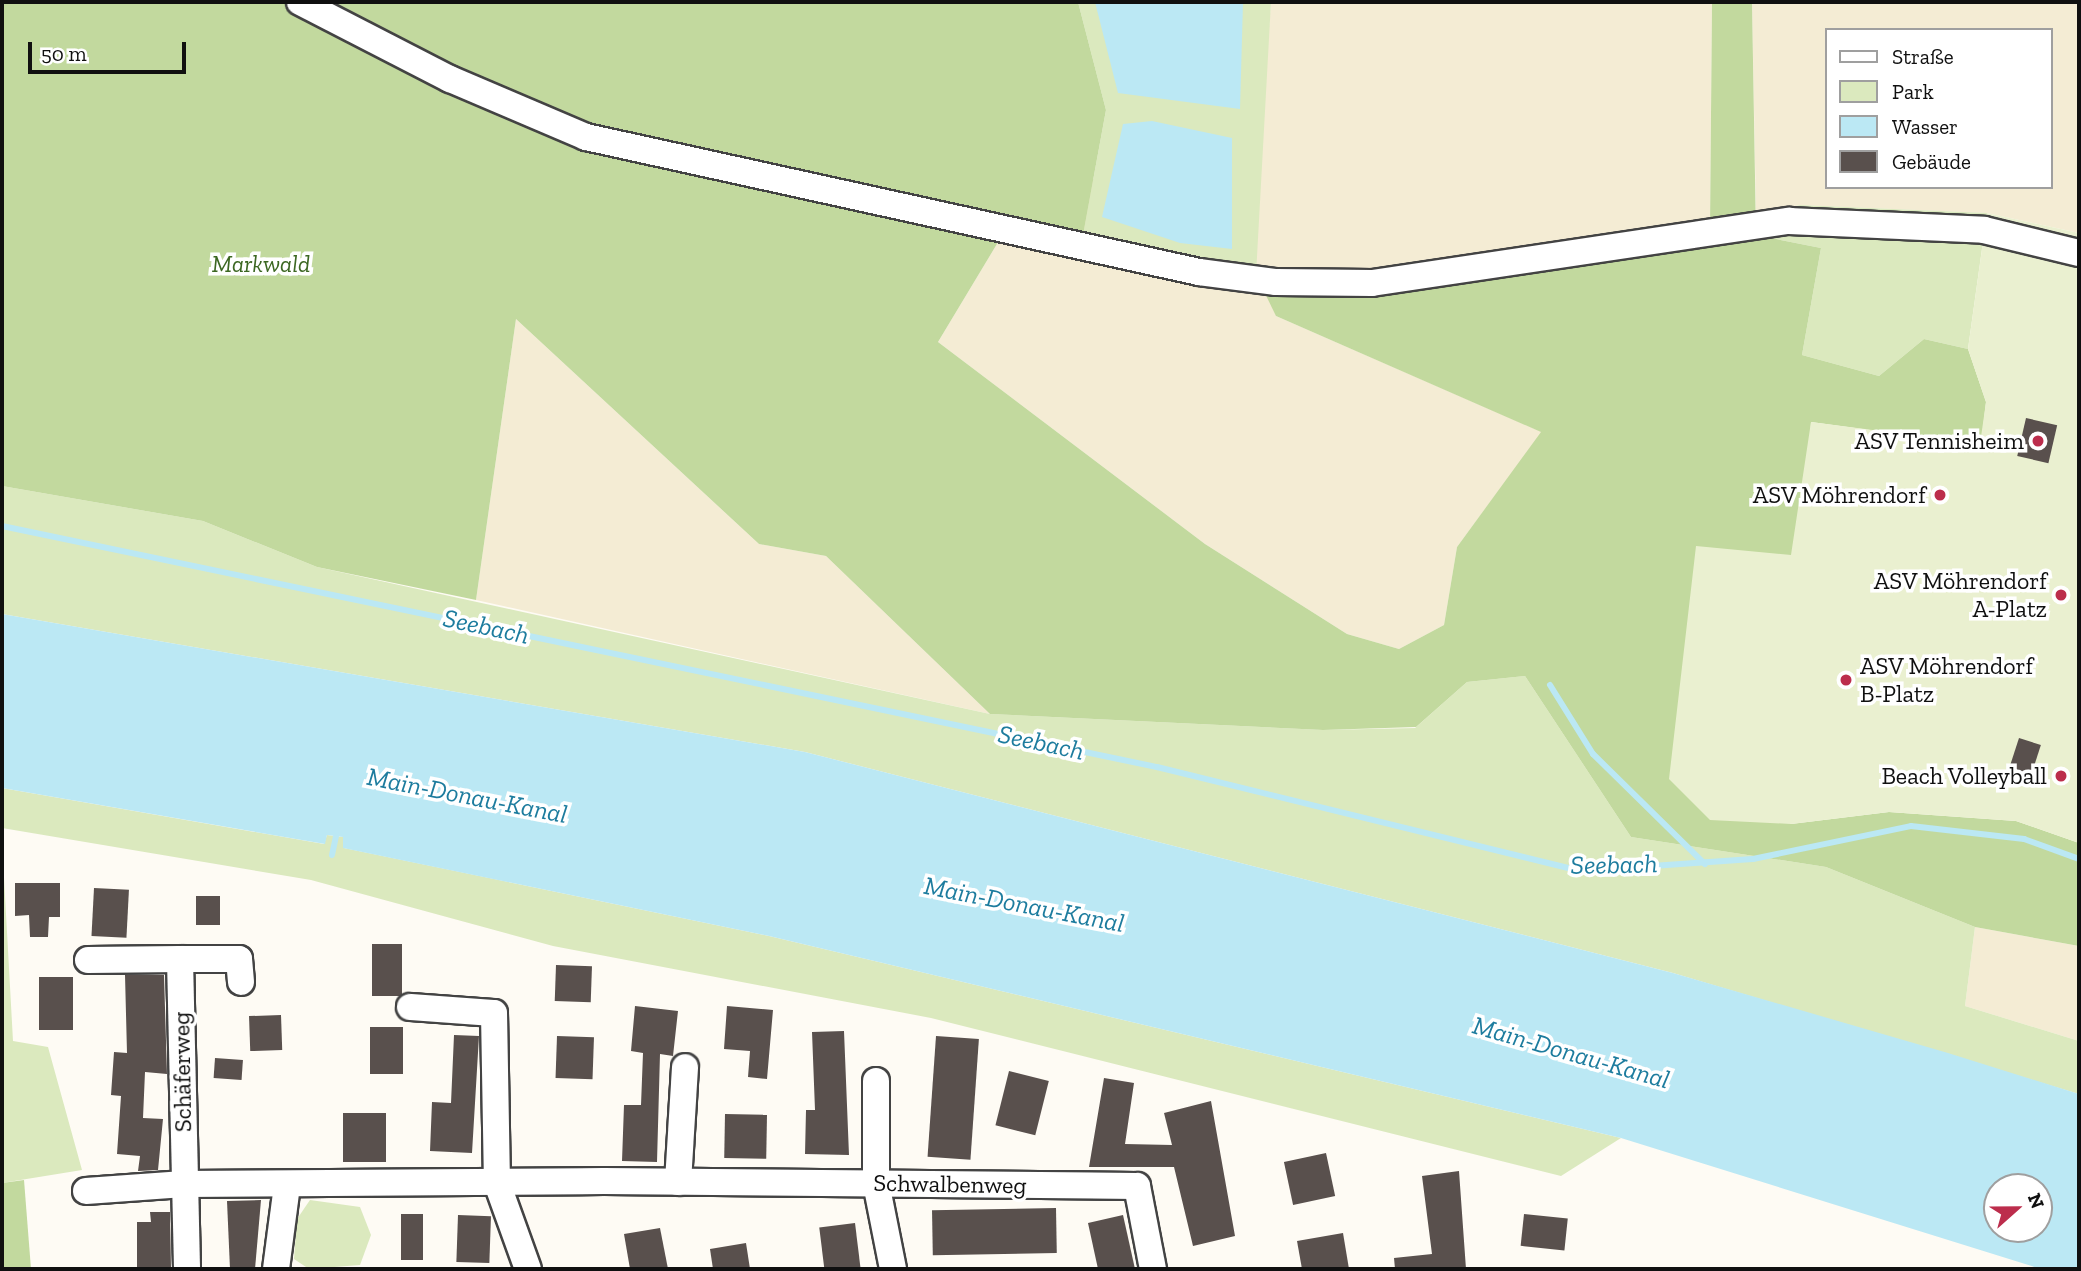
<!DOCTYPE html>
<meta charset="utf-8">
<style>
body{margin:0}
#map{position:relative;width:2081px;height:1271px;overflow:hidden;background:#fefbf4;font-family:"Zilla Slab",serif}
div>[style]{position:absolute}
.farmland>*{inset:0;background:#f4ecd4}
.green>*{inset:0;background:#dbe9be}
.forest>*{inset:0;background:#c2d99e}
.pitch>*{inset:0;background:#eaf0d0}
.water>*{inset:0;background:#bbe8f4}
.stream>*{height:6px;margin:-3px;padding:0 3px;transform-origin:3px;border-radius:3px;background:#bbe8f4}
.building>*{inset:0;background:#59504d;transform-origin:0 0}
.roads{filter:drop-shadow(2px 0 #434343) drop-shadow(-2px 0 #434343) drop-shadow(0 2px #434343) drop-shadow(0 -2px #434343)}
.minor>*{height:26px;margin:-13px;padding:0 13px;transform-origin:13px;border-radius:13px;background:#fff}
.dots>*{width:19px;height:19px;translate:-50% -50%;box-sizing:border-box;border:4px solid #fff;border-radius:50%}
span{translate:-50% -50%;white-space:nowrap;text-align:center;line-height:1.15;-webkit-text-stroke:7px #fff;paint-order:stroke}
.park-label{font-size:24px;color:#3c6722;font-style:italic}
.poi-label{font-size:24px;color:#101010}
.right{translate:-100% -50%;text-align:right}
.left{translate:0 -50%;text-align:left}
.street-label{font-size:24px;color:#101010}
.water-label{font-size:26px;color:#1d7c9e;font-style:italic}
.frame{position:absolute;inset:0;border:4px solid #101010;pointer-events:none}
.legend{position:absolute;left:1825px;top:28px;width:228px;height:161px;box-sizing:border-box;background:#fff;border:2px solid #9f9f9f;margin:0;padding:9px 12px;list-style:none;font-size:21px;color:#101010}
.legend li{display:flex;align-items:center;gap:14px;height:35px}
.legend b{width:35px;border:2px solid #9f9f9f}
.north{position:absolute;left:1983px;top:1173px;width:70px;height:70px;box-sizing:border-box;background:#fff;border:2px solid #9f9f9f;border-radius:50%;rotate:69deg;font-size:19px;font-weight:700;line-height:28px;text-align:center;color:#101010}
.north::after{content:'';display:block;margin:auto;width:24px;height:32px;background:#bc2d4c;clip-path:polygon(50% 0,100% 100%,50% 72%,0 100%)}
.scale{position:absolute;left:28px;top:42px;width:158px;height:32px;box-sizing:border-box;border:4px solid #101010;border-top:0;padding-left:9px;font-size:21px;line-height:24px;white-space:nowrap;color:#101010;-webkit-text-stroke:5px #fff;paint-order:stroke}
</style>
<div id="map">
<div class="farmland">
<div style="clip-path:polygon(1271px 2px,1712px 2px,1710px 226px,1276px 316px,1542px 432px,1457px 547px,1444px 625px,1399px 649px,1347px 634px,1205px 544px,938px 342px,1009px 224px,1264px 89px)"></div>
<div style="clip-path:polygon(evenodd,1752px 2px,2079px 2px,2079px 233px,1987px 213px,1800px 205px,1756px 215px,1752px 2px,1827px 30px,2051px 30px,2051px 187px,1827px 187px,1827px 30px)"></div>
<div style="clip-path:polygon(516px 319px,759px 544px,826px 556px,990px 714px,476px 600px)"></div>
<div style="clip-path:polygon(1975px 927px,2079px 946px,2079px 1041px,1965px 1006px)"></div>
</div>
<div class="green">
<div style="clip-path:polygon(1078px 2px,1271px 2px,1256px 275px,1083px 235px,1106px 110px)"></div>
<div style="clip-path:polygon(1800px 205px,1987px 213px,1968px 349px,1924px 339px,1879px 376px,1802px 355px,1821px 248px,1756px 235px,1756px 215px)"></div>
<div style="clip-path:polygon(2px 486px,203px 521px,317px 567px,990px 714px,1323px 730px,1415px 728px,1467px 682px,1525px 676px,1631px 837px,1826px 867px,1975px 927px,1965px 1006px,2079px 1041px,2079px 1094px,1673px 973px,805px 752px,2px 614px)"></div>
<div style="clip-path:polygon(2px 788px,324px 844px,327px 835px,343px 837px,344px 848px,769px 936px,1621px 1138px,1561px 1176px,931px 1018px,553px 946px,311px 880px,2px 828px)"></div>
<div style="clip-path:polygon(2px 841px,13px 1041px,48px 1047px,82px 1170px,2px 1183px)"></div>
<div style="clip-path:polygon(310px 1200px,360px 1207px,371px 1235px,360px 1265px,309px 1269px,294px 1259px,297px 1219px)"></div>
</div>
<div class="forest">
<div style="clip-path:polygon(2px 2px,1078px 2px,1106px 110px,1083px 235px,1009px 224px,938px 342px,1205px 544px,1347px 634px,1399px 649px,1444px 625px,1457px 547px,1541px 432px,1276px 316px,1256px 275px,1407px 269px,1710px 226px,1712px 2px,1752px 2px,1756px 235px,1821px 248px,1802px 355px,1879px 376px,1924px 339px,1968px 349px,1986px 402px,1981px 445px,1811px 422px,1791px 824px,1889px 812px,2016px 821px,2079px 843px,2079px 946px,1975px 927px,1826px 867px,1631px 837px,1525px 676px,1467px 682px,1416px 727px,1323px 730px,990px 714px,826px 556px,759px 544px,516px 319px,476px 600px,317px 567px,203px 521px,2px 486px)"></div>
<div style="clip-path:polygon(24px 1180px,31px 1269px,2px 1269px,2px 1183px)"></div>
</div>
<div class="pitch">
<div style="clip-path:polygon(1987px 213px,2079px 233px,2079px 843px,2016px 821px,1889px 812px,1791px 824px,1710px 820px,1669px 779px,1696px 546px,1791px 555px,1811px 422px,1980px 444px,1986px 402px,1968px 349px)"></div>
</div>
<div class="water">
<div style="clip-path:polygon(1095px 2px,1243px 2px,1240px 109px,1118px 93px)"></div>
<div style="clip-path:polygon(1152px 121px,1232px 138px,1232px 249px,1180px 243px,1102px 217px,1123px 124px)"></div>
<div style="clip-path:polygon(evenodd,2px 614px,805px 752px,1673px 973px,1948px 1053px,2079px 1094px,2079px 1269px,2041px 1269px,1621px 1138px,769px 936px,343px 848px,343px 837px,327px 835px,325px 844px,2px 788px,2px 614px,1997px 1187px,2039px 1187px,2039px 1229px,1997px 1229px,1997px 1187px)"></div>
</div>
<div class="stream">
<div style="left:2px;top:526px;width:1180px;rotate:11.79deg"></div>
<div style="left:1157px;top:767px;width:436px;rotate:13.8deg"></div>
<div style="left:1580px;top:871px;width:173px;rotate:-4deg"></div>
<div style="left:1753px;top:859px;width:161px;rotate:-11.8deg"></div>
<div style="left:1911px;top:826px;width:114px;rotate:6.6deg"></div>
<div style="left:2024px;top:839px;width:59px;rotate:20deg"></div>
<div style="left:1550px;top:685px;width:81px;rotate:58.1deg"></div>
<div style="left:1593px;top:754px;width:157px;rotate:44.5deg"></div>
<div style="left:332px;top:855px;width:19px;rotate:-78deg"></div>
</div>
<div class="building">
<div style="left:2026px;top:418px;width:32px;height:39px;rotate:13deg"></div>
<div style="left:2019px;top:738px;width:23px;height:33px;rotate:18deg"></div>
<div style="clip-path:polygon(15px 883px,60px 883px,60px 917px,49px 917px,48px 937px,30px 937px,29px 915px,15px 916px)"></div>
<div style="left:94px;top:888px;width:35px;height:48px;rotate:3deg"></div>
<div style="left:196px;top:896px;width:24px;height:29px"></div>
<div style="left:372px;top:944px;width:30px;height:52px"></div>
<div style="left:556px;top:965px;width:36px;height:36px;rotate:2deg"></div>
<div style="clip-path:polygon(125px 975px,164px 975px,167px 1074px,145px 1072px,143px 1118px,163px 1119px,158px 1170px,138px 1171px,140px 1156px,117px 1154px,121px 1096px,111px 1095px,114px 1052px,127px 1053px)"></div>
<div style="left:39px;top:977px;width:34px;height:53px"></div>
<div style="clip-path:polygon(635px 1006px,678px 1011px,673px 1056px,660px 1054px,657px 1162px,622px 1161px,624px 1105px,641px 1105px,643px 1053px,631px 1051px)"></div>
<div style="clip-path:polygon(727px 1006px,773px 1010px,767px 1079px,748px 1077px,750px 1051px,724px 1049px)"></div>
<div style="left:281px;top:1015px;width:35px;height:32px;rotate:88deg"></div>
<div style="left:370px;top:1027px;width:33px;height:47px"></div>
<div style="clip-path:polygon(844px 1031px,849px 1155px,805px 1154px,806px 1110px,815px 1110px,812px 1032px)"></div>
<div style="clip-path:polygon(454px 1035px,479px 1036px,472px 1153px,430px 1151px,432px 1102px,451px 1103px)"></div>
<div style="left:557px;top:1036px;width:37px;height:42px;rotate:2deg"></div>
<div style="left:936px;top:1036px;width:43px;height:121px;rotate:4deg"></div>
<div style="left:215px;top:1058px;width:28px;height:20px;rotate:4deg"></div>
<div style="left:1009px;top:1071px;width:41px;height:56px;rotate:14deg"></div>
<div style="clip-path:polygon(1104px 1078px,1134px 1083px,1125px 1144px,1172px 1145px,1164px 1113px,1211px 1101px,1235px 1236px,1193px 1246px,1174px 1167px,1089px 1167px)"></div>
<div style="left:343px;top:1113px;width:43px;height:49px"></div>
<div style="left:725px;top:1114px;width:42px;height:44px;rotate:1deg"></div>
<div style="left:1326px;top:1153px;width:44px;height:43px;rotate:78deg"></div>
<div style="clip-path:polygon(1459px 1171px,1466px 1269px,1395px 1269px,1394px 1258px,1432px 1254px,1422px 1176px)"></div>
<div style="clip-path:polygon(261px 1200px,255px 1269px,230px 1269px,227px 1201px)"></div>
<div style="left:1056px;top:1208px;width:45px;height:124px;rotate:89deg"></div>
<div style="clip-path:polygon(150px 1212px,170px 1212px,171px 1269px,137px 1269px,137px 1222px,151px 1222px)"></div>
<div style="left:401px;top:1214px;width:22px;height:46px"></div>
<div style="left:1524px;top:1214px;width:44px;height:32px;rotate:6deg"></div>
<div style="left:458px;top:1215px;width:33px;height:47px;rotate:2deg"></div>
<div style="clip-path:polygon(1123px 1215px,1135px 1269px,1098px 1269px,1088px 1223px)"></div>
<div style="left:855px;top:1223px;width:46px;height:36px;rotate:83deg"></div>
<div style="clip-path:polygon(660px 1228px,668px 1269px,630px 1269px,624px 1234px)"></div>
<div style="clip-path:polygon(1343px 1233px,1349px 1269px,1302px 1269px,1297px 1241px)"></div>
<div style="clip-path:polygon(746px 1243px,750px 1269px,713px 1269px,710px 1249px)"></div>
</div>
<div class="roads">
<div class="minor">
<div style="left:300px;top:2px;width:169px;rotate:27.2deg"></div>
<div style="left:450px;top:79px;width:148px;rotate:23.1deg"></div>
<div style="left:586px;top:137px;width:628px;rotate:12.42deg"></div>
<div style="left:1199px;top:272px;width:78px;rotate:7.4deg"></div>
<div style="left:1276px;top:282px;width:96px;rotate:0.6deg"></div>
<div style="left:1372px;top:283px;width:422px;rotate:-8.5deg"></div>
<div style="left:1789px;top:221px;width:195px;rotate:2.6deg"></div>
<div style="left:1984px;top:230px;width:98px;rotate:13.6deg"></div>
<div style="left:180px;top:959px;width:59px"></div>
<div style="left:239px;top:959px;width:23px;rotate:85deg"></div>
<div style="left:88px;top:960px;width:92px;rotate:-0.6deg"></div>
<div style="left:180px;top:959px;width:310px;rotate:88.7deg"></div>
<div style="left:410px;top:1007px;width:84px;rotate:4.1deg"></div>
<div style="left:494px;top:1013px;width:170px;rotate:89deg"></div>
<div style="left:497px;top:1183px;width:91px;rotate:70.2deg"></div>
<div style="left:876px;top:1081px;width:102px;rotate:90deg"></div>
<div style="left:876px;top:1183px;width:88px;rotate:78.8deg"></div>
<div style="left:678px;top:1182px;width:115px;rotate:-86.5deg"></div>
<div style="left:86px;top:1191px;width:98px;rotate:-4.1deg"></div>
<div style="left:184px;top:1184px;width:420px;rotate:-0.4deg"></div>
<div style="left:604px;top:1181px;width:533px;rotate:0.54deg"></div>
<div style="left:1137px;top:1186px;width:85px;rotate:79.1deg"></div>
<div style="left:276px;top:1269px;width:85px;rotate:-82.5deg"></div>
</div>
</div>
<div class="dots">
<div style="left:2038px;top:441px;background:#bc2d4c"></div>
<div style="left:1940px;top:495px;background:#bc2d4c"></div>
<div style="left:2061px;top:595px;background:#bc2d4c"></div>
<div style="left:1846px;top:680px;background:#bc2d4c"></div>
<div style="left:2061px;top:776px;background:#bc2d4c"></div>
</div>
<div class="park-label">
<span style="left:261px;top:264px">Markwald</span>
</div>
<div class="poi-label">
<span class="right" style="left:2024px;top:441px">ASV Tennisheim</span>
<span class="right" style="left:1926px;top:495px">ASV Möhrendorf</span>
<span class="right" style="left:2047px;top:595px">ASV Möhrendorf<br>A-Platz</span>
<span class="left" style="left:1860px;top:680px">ASV Möhrendorf<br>B-Platz</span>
<span class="right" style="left:2047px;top:776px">Beach Volleyball</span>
</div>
<div class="street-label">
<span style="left:182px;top:1072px;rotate:-91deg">Schäferweg</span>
<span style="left:950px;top:1184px;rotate:1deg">Schwalbenweg</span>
</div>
<div class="water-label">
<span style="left:486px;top:627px;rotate:12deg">Seebach</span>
<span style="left:1041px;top:743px;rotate:12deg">Seebach</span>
<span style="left:467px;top:796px;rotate:11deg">Main-Donau-Kanal</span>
<span style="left:1614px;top:865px;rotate:-1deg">Seebach</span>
<span style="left:1024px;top:905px;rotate:11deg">Main-Donau-Kanal</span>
<span style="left:1571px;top:1053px;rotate:16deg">Main-Donau-Kanal</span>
</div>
<div class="frame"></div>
<ul class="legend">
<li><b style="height:9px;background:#fff"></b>Straße</li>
<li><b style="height:19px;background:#dbe9be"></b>Park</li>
<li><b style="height:19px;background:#bbe8f4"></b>Wasser</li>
<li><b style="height:19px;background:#59504d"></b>Gebäude</li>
</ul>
<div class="north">N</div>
<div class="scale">50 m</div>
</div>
